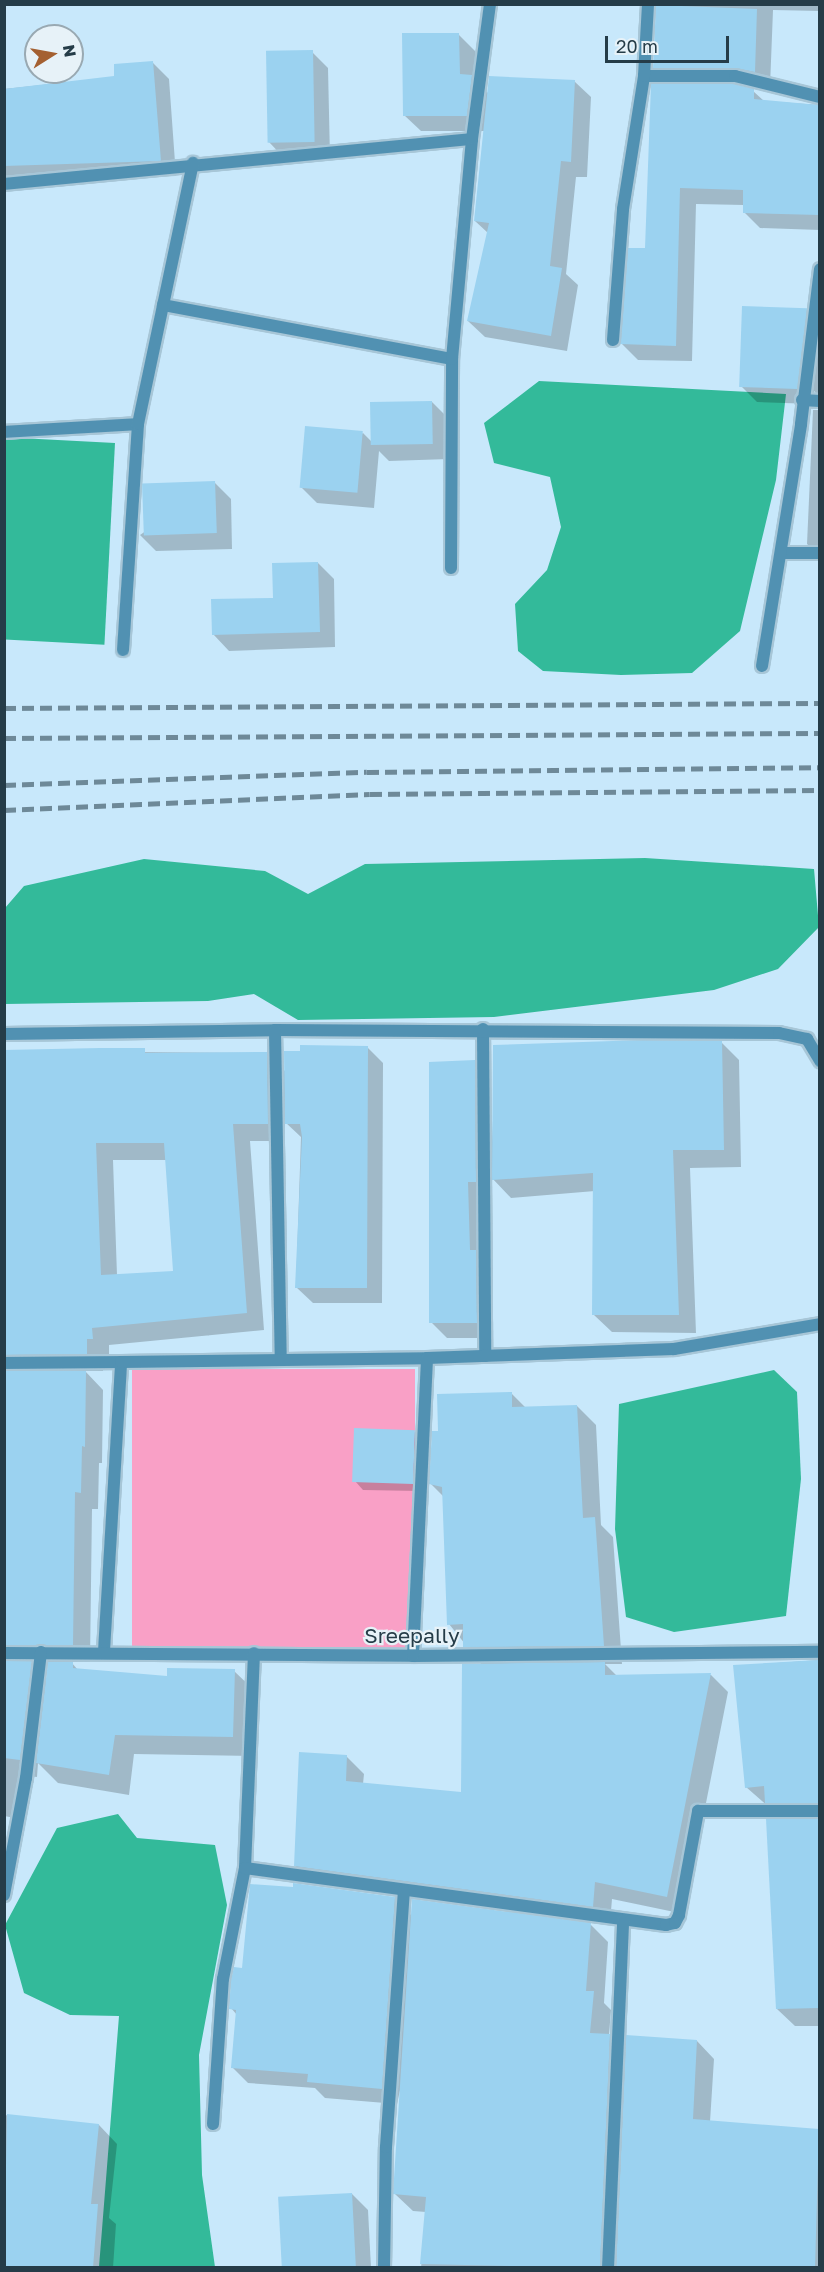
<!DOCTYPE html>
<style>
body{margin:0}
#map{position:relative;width:824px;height:2272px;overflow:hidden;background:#c8e8fb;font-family:"Golos Text",sans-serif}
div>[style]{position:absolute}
.green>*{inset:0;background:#f9a0c6;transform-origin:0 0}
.water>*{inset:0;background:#33ba9a;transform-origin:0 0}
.shadow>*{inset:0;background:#0003}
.building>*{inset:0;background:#9bd2f0;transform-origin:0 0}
.roads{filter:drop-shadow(2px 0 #a7c6d7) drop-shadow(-2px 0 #a7c6d7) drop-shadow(0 2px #a7c6d7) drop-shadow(0 -2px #a7c6d7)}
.minor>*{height:12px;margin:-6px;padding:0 6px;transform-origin:6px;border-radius:6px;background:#5191b2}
.rail>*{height:4.5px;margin-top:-2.25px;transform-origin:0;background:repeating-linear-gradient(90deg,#6e8998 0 12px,transparent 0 18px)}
span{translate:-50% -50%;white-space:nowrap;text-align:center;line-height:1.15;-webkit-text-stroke:4.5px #e7f2f8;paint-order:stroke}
.street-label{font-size:21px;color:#253c48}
.frame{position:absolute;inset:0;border:6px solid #253c48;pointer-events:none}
.north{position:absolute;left:24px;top:24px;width:60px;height:60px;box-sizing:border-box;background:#e7f2f8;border:2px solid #99a9b2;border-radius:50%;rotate:79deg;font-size:16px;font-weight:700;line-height:24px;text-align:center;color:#253c48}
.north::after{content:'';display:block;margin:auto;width:21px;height:27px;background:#a46031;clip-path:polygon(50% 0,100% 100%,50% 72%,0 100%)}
.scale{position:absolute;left:605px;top:36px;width:124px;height:27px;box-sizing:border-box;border:3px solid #253c48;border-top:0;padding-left:8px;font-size:18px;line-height:21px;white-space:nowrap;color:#253c48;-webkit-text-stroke:4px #e7f2f8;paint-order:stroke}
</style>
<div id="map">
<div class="green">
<div style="left:132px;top:1369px;width:283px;height:279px"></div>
</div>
<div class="water">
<div style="clip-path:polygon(539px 381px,786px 394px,776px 480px,740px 631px,692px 673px,621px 675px,543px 671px,518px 651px,515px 604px,547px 570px,561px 527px,550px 477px,494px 463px,484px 423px)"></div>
<div style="left:115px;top:443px;width:202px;height:110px;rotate:93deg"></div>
<div style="clip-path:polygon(645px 858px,814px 869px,819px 927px,778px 969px,714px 990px,494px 1017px,298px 1020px,254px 994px,208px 1001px,5px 1004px,5px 908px,24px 886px,144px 859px,265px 871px,308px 894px,365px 864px)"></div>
<div style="clip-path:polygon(774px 1370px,797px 1392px,801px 1479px,786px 1616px,674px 1632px,626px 1617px,615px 1529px,619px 1404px)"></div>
<div style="clip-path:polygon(118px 1814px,137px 1838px,215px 1845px,227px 1905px,199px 2055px,202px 2175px,215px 2267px,99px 2267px,119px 2016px,70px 2015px,24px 1993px,5px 1925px,57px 1828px)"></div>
</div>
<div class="shadow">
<div style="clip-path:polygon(666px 4px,820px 4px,820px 11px,773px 10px,770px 87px,728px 84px,753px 91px,764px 101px,820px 105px,820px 230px,760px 228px,744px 212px,744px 205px,696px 204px,692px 361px,638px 360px,622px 344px,646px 250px,673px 86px,654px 67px)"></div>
<div style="clip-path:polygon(459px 35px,475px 51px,475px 80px,488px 93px,574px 81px,591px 97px,587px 177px,576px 177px,566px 274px,578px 285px,567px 351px,485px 337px,468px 321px,488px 233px,475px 221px,484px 131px,421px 131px,404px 115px)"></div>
<div style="clip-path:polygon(312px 52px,328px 68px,330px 158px,285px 159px,269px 142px)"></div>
<div style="clip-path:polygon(153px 63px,169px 79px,176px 176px,31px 181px,31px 189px,4px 191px,4px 89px,116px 77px)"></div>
<div style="clip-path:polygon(806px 309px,820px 322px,820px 397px,814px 391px,813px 404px,757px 402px,741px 386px)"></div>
<div style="clip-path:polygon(432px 402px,448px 418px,449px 459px,389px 461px,379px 451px,374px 508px,317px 503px,301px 487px,363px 433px,372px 442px)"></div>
<div style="clip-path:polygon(813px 410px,820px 410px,820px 556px,807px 544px)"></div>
<div style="clip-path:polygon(215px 483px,231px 499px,232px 549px,156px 551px,140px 535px)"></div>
<div style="clip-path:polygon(318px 563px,334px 579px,335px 647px,229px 651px,213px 634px,275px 599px)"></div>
<div style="clip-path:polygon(721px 1042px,739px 1060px,741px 1167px,690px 1168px,696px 1333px,612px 1332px,594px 1315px,595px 1191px,511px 1198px,491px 1177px,491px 1197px,483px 1198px,486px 1262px,492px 1268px,492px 1338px,447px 1338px,431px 1322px,474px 1061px,490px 1077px,494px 1164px)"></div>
<div style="clip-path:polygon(evenodd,367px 1047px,383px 1063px,382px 1303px,313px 1303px,296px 1287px,301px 1137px,285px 1122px,285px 1141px,250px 1141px,264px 1330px,109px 1345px,109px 1356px,104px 1356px,103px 1371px,85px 1371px,103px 1390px,102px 1463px,99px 1463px,98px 1509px,92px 1509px,90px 1662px,71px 1662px,78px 1670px,168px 1677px,234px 1671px,255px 1691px,253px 1756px,134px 1754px,129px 1795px,58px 1783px,38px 1763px,37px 1777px,29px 1776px,21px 1819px,4px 1816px,4px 1051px,267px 1053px,286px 1072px,367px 1047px,113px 1160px,167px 1160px,175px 1272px,117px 1275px,113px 1160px,367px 1047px,30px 1662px,50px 1662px,48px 1680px,30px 1662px)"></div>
<div style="clip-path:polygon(512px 1394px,526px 1408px,577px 1406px,596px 1425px,601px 1525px,613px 1537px,622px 1664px,605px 1664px,617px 1676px,711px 1675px,728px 1692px,684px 1914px,612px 1899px,610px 1923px,313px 1883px,295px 1866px,346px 1756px,364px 1774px,363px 1784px,462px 1793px,482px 1665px,449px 1624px,444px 1497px,431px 1484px,439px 1432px)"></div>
<div style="clip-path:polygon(415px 1432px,423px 1440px,420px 1491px,363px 1490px,355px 1481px)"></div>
<div style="clip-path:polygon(820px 1660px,820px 2026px,795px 2026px,777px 2009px,785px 1821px,746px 1787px,735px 1666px)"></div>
<div style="clip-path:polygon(395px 1898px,412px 1916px,591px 1925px,608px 1942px,604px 2003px,611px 2010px,609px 2035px,627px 2054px,697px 2041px,714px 2059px,710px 2122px,820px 2131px,820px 2268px,421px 2268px,426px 2212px,413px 2211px,395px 2194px,402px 2081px,397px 2104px,325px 2098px,315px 2088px,248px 2083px,232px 2067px,237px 2015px,231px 2008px,244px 1970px)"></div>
<div style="clip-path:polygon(4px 2115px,99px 2125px,117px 2144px,109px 2218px,116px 2224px,113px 2268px,4px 2268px)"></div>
<div style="clip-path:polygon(352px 2194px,368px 2210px,371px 2268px,283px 2268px)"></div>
</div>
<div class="building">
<div style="clip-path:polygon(656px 5px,757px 9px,755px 72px,735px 68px,653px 68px)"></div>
<div style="clip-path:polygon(402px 33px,459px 33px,460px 74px,472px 75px,467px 116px,403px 116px)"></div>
<div style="left:313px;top:50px;width:92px;height:47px;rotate:89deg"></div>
<div style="clip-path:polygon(153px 61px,161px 161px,4px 166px,4px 89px,114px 76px,114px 64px)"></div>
<div style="clip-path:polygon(489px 76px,575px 80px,571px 162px,561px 161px,550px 266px,562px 268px,551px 336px,467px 321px,489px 223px,474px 221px)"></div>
<div style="clip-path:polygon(651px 84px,734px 84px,754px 89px,754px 99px,819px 105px,819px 215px,743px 213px,743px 190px,680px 188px,676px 346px,620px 344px,628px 248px,645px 248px)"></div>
<div style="left:742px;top:306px;width:65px;height:81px;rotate:2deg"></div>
<div style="left:432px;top:401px;width:43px;height:62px;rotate:89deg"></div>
<div style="left:305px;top:426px;width:58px;height:62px;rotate:5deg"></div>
<div style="left:215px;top:481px;width:52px;height:73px;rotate:88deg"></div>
<div style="clip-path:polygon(318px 562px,320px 632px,212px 635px,211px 599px,273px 598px,272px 563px)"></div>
<div style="clip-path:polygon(643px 1040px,722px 1041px,724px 1150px,673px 1150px,679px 1315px,592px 1315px,593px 1173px,492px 1180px,493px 1045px)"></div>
<div style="clip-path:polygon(300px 1045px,368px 1046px,367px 1288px,295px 1288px,302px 1137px,300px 1124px,285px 1124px,284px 1051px,300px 1051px)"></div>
<div style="clip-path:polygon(evenodd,100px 1048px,145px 1048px,145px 1053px,267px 1052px,268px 1124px,233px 1124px,247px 1313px,92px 1328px,93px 1339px,87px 1339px,87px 1354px,4px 1355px,4px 1050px,100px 1048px,96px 1143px,164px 1143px,173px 1271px,101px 1275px,96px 1143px)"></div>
<div style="clip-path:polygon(475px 1060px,476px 1182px,468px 1182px,470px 1250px,476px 1250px,477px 1323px,429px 1323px,429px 1062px)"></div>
<div style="clip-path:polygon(4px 1371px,86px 1371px,85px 1447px,82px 1446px,81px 1493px,75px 1492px,73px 1645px,4px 1645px)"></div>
<div style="clip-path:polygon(512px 1392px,512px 1407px,577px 1405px,583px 1518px,595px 1517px,604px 1646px,463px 1647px,463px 1624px,447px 1625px,442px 1487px,429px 1484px,432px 1431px,438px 1431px,437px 1394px)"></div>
<div style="left:354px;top:1428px;width:61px;height:54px;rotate:2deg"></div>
<div style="clip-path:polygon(819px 1660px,819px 1803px,765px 1803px,764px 1786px,745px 1788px,733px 1665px)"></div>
<div style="clip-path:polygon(4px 1661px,32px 1661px,20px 1760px,4px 1758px)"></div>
<div style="clip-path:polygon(48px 1662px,73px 1662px,73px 1668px,167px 1676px,167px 1668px,235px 1669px,233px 1737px,115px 1735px,109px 1775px,36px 1763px)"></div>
<div style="clip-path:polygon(605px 1662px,605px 1675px,711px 1673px,667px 1897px,595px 1882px,593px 1907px,294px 1866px,299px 1752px,347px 1755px,346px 1781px,461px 1792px,462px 1664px)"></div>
<div style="clip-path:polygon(766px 1819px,819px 1819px,819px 2008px,776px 2009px)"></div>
<div style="clip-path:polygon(293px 1883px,395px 1897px,382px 2089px,307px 2082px,308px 2074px,231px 2068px,236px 2010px,229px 2009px,231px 1980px,234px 1967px,242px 1968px,250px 1884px,293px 1887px)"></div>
<div style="clip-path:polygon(412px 1899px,591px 1923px,586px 1991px,594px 1991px,590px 2033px,610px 2034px,600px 2268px,420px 2264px,426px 2197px,393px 2194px)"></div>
<div style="clip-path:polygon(626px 2035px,697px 2040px,693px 2119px,819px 2129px,815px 2268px,616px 2268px)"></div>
<div style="clip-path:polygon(7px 2114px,99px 2124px,91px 2204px,98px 2204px,93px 2268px,4px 2268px)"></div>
<div style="left:352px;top:2193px;width:75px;height:74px;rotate:87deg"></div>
</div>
<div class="roads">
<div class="minor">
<div style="left:644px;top:76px;width:91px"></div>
<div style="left:735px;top:76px;width:88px;rotate:13.9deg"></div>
<div style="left:4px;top:184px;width:470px;rotate:-5.5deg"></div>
<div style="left:163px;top:305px;width:294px;rotate:10.6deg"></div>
<div style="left:613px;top:340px;width:131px;rotate:-85.6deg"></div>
<div style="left:623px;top:209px;width:135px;rotate:-81deg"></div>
<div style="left:644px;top:76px;width:72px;rotate:-86.8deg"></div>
<div style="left:802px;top:400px;width:18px;rotate:3deg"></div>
<div style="left:4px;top:432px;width:134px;rotate:-3.4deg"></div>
<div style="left:781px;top:553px;width:39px"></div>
<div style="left:451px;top:568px;width:209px;rotate:-89.7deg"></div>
<div style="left:452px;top:359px;width:221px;rotate:-84.8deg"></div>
<div style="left:472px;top:139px;width:136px;rotate:-82.4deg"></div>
<div style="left:123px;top:650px;width:226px;rotate:-86.2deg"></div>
<div style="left:138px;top:424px;width:267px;rotate:-78.1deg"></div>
<div style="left:762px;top:666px;width:245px;rotate:-80.8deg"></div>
<div style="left:801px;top:424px;width:156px;rotate:-83deg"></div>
<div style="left:483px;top:1029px;width:327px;rotate:89.6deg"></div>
<div style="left:275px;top:1030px;width:504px;rotate:0.34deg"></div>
<div style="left:779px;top:1033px;width:29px;rotate:12deg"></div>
<div style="left:807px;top:1039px;width:26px;rotate:59deg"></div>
<div style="left:4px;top:1034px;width:271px;rotate:-0.8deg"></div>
<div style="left:275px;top:1030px;width:330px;rotate:89deg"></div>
<div style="left:4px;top:1363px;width:117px;rotate:-0.5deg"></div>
<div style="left:104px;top:1651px;width:289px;rotate:-86.6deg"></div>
<div style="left:121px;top:1362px;width:306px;rotate:-0.7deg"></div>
<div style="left:427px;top:1358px;width:247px;rotate:-2.1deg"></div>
<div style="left:674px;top:1349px;width:148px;rotate:-9.7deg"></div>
<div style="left:4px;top:1653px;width:409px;rotate:0.4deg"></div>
<div style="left:413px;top:1656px;width:407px;rotate:-0.6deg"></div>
<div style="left:413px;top:1656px;width:298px;rotate:-87.3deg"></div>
<div style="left:245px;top:1868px;width:215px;rotate:-87.6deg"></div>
<div style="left:4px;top:1895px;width:119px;rotate:-79.4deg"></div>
<div style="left:26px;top:1778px;width:127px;rotate:-83.2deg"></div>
<div style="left:213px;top:2124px;width:145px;rotate:-86.1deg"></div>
<div style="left:223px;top:1979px;width:113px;rotate:-78.8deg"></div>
<div style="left:245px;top:1868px;width:425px;rotate:7.7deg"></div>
<div style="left:666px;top:1925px;width:9px;rotate:-13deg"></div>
<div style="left:675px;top:1923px;width:9px;rotate:-63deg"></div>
<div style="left:679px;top:1915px;width:106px;rotate:-79.6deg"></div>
<div style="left:698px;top:1811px;width:122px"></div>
<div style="left:384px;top:2268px;width:121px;rotate:-89.1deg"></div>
<div style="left:386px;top:2147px;width:257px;rotate:-86deg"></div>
<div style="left:608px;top:2268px;width:348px;rotate:-87.5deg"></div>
</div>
</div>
<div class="rail">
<div style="left:4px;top:708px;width:816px;rotate:-0.35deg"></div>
<div style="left:4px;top:738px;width:816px;rotate:-0.35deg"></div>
<div style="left:4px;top:785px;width:363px;rotate:-2.1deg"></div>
<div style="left:367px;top:772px;width:453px;rotate:-0.6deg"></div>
<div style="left:4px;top:810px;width:366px;rotate:-2.5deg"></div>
<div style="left:370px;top:794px;width:450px;rotate:-0.5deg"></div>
</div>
<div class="street-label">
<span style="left:412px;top:1635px">Sreepally</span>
</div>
<div class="frame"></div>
<div class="north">N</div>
<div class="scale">20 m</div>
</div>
